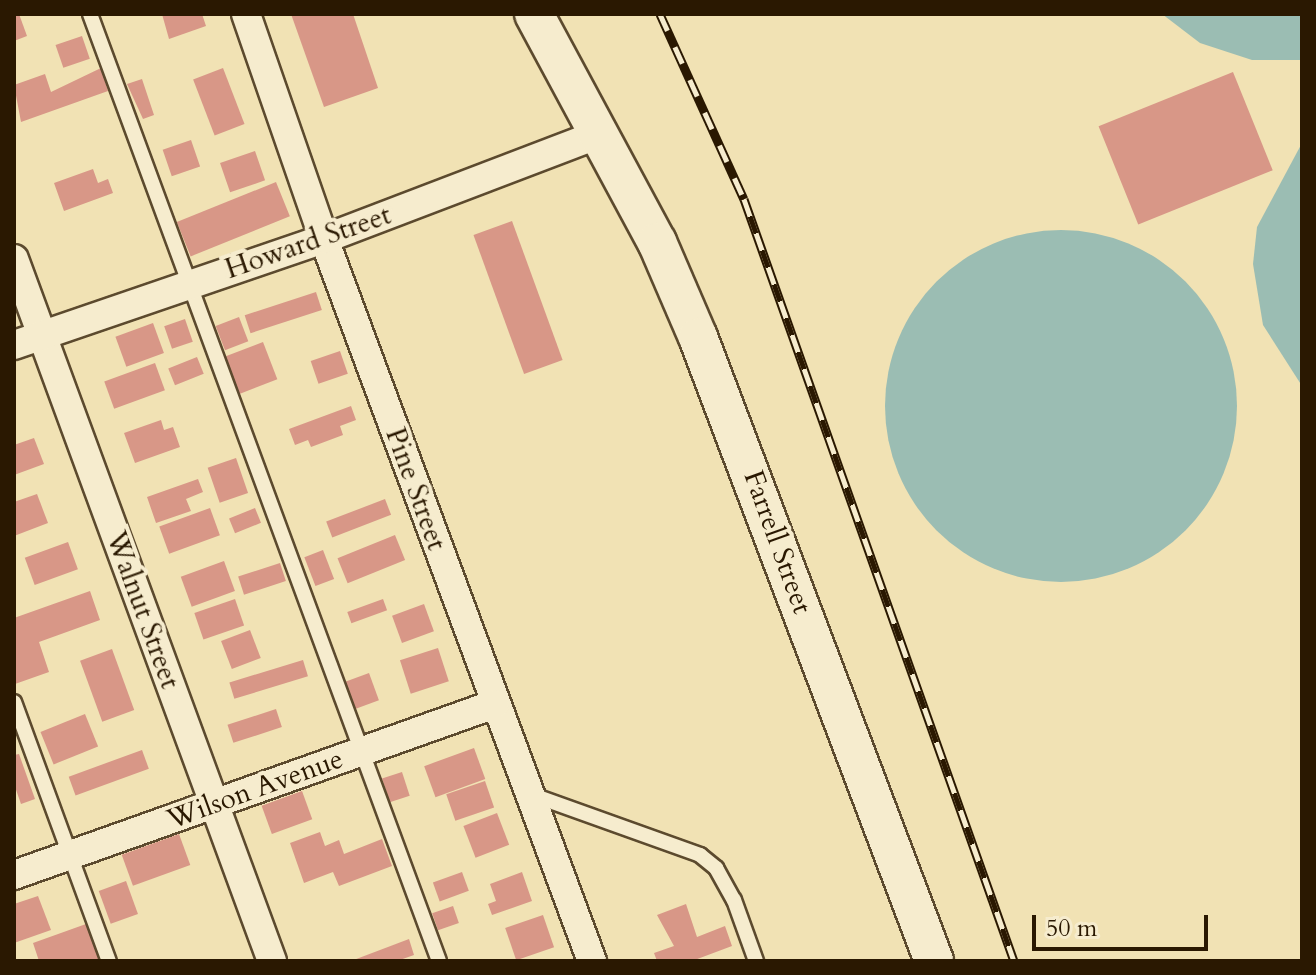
<!DOCTYPE html>
<style>
body{margin:0}
#map{position:relative;width:1316px;height:975px;overflow:hidden;background:#f1e2b4;font-family:Cardo,serif}
div>[style]{position:absolute}
.water>*{inset:0;background:#9bbdb3}
.round{border-radius:50%}
.building>*{inset:0;background:#d89787;transform-origin:0 0}
.roads{filter:drop-shadow(2px 0 #5c4a2e) drop-shadow(-2px 0 #5c4a2e) drop-shadow(0 2px #5c4a2e) drop-shadow(0 -2px #5c4a2e)}
.lane>*{height:14px;margin:-7px;padding:0 7px;transform-origin:7px;border-radius:7px;background:#f6ecce}
.street>*{height:28px;margin:-14px;padding:0 14px;transform-origin:14px;border-radius:14px;background:#f6ecce}
.secondary>*{height:38px;margin:-19px;padding:0 19px;transform-origin:19px;border-radius:19px;background:#f6ecce}
.rail>*{height:9px;margin-top:-4.5px;transform-origin:0;background:repeating-linear-gradient(90deg,#f6ecce 0 18px,#2a1801 0 36px);box-sizing:border-box;border-block:2px solid #2a1801}
span{translate:-50% -50%;white-space:nowrap;text-align:center;line-height:1.15;-webkit-text-stroke:8px #f6ecce;paint-order:stroke}
.street-label{font-size:28px;color:#2a1801}
.frame{position:absolute;inset:0;border:16px solid #2a1801;pointer-events:none}
.scale{position:absolute;left:1032px;top:915px;width:176px;height:36px;box-sizing:border-box;border:4px solid #2a1801;border-top:0;padding-left:10px;font-size:24px;line-height:28px;white-space:nowrap;color:#2a1801;-webkit-text-stroke:6px #f6ecce;paint-order:stroke}
</style>
<div id="map">
<div class="water">
<div style="clip-path:polygon(1162px 14px,1302px 14px,1302px 60px,1252px 60px,1200px 43px)"></div>
<div style="clip-path:polygon(1302px 143px,1302px 386px,1263px 325px,1253px 264px,1257px 227px)"></div>
<div class="round" style="left:885px;top:230px;width:352px;height:352px"></div>
</div>
<div class="building">
<div style="clip-path:polygon(14px 14px,19px 14px,27px 36px,14px 41px)"></div>
<div style="clip-path:polygon(162px 14px,202px 14px,206px 26px,169px 39px)"></div>
<div style="clip-path:polygon(291px 14px,353px 14px,378px 88px,324px 107px)"></div>
<div style="left:82px;top:36px;width:24px;height:28px;rotate:71deg"></div>
<div style="clip-path:polygon(101px 68px,108px 91px,21px 122px,14px 85px,45px 74px,51px 92px)"></div>
<div style="left:223px;top:68px;width:60px;height:32px;rotate:69deg"></div>
<div style="left:1233px;top:72px;width:106px;height:145px;rotate:68deg"></div>
<div style="clip-path:polygon(142px 79px,154px 115px,143px 119px,127px 84px)"></div>
<div style="left:191px;top:140px;width:28px;height:30px;rotate:71deg"></div>
<div style="left:255px;top:151px;width:31px;height:37px;rotate:71deg"></div>
<div style="clip-path:polygon(93px 169px,98px 183px,108px 179px,113px 193px,64px 211px,54px 183px)"></div>
<div style="left:276px;top:182px;width:37px;height:107px;rotate:68deg"></div>
<div style="left:512px;top:221px;width:148px;height:41px;rotate:70deg"></div>
<div style="left:316px;top:292px;width:19px;height:75px;rotate:72deg"></div>
<div style="left:239px;top:317px;width:26px;height:25px;rotate:69deg"></div>
<div style="left:185px;top:319px;width:24px;height:22px;rotate:71deg"></div>
<div style="left:153px;top:323px;width:32px;height:40px;rotate:70deg"></div>
<div style="left:263px;top:342px;width:40px;height:42px;rotate:69deg"></div>
<div style="left:340px;top:351px;width:24px;height:31px;rotate:71deg"></div>
<div style="left:197px;top:357px;width:18px;height:31px;rotate:68deg"></div>
<div style="left:155px;top:363px;width:29px;height:54px;rotate:70deg"></div>
<div style="clip-path:polygon(351px 406px,356px 420px,340px 426px,343px 435px,311px 447px,308px 440px,295px 445px,289px 429px)"></div>
<div style="clip-path:polygon(161px 420px,164px 430px,173px 427px,180px 447px,135px 463px,124px 433px)"></div>
<div style="clip-path:polygon(34px 438px,44px 464px,14px 475px,14px 445px)"></div>
<div style="left:236px;top:458px;width:37px;height:30px;rotate:71deg"></div>
<div style="clip-path:polygon(198px 479px,203px 492px,186px 499px,191px 511px,156px 523px,147px 497px)"></div>
<div style="clip-path:polygon(37px 494px,48px 523px,14px 536px,14px 502px)"></div>
<div style="left:385px;top:499px;width:17px;height:63px;rotate:69deg"></div>
<div style="left:210px;top:508px;width:29px;height:54px;rotate:70deg"></div>
<div style="left:255px;top:508px;width:16px;height:28px;rotate:68deg"></div>
<div style="left:395px;top:535px;width:27px;height:62px;rotate:68deg"></div>
<div style="left:68px;top:542px;width:29px;height:46px;rotate:70deg"></div>
<div style="left:323px;top:550px;width:31px;height:20px;rotate:69deg"></div>
<div style="left:224px;top:561px;width:32px;height:46px;rotate:70deg"></div>
<div style="left:280px;top:563px;width:19px;height:44px;rotate:72deg"></div>
<div style="clip-path:polygon(90px 591px,100px 620px,39px 642px,49px 672px,15px 684px,14px 618px)"></div>
<div style="left:235px;top:599px;width:28px;height:43px;rotate:71deg"></div>
<div style="left:383px;top:599px;width:12px;height:38px;rotate:70deg"></div>
<div style="left:424px;top:604px;width:29px;height:34px;rotate:70deg"></div>
<div style="left:250px;top:630px;width:30px;height:31px;rotate:69deg"></div>
<div style="left:438px;top:648px;width:35px;height:40px;rotate:72deg"></div>
<div style="left:112px;top:649px;width:65px;height:34px;rotate:70deg"></div>
<div style="left:303px;top:660px;width:17px;height:77px;rotate:73deg"></div>
<div style="left:369px;top:673px;width:29px;height:26px;rotate:70deg"></div>
<div style="left:276px;top:709px;width:19px;height:51px;rotate:72deg"></div>
<div style="left:85px;top:714px;width:35px;height:48px;rotate:68deg"></div>
<div style="left:474px;top:748px;width:33px;height:53px;rotate:70deg"></div>
<div style="left:142px;top:750px;width:20px;height:78px;rotate:70deg"></div>
<div style="clip-path:polygon(19px 754px,35px 799px,21px 804px,14px 784px,14px 755px)"></div>
<div style="left:402px;top:772px;width:25px;height:21px;rotate:72deg"></div>
<div style="left:485px;top:781px;width:28px;height:41px;rotate:71deg"></div>
<div style="left:302px;top:791px;width:30px;height:43px;rotate:70deg"></div>
<div style="left:497px;top:813px;width:34px;height:36px;rotate:69deg"></div>
<div style="clip-path:polygon(320px 832px,325px 846px,339px 840px,344px 854px,382px 839px,392px 866px,339px 886px,333px 872px,304px 883px,290px 843px)"></div>
<div style="left:179px;top:834px;width:33px;height:61px;rotate:70deg"></div>
<div style="left:462px;top:872px;width:20px;height:31px;rotate:70deg"></div>
<div style="clip-path:polygon(522px 872px,532px 901px,492px 915px,488px 904px,496px 901px,490px 884px)"></div>
<div style="left:126px;top:881px;width:35px;height:29px;rotate:70deg"></div>
<div style="clip-path:polygon(38px 896px,51px 930px,14px 943px,14px 904px)"></div>
<div style="clip-path:polygon(686px 904px,697px 937px,725px 926px,732px 946px,692px 961px,657px 961px,654px 953px,674px 946px,657px 915px)"></div>
<div style="left:453px;top:906px;width:18px;height:22px;rotate:71deg"></div>
<div style="left:543px;top:915px;width:34px;height:40px;rotate:71deg"></div>
<div style="clip-path:polygon(86px 924px,99px 961px,39px 961px,33px 943px)"></div>
<div style="clip-path:polygon(409px 939px,414px 955px,397px 961px,351px 961px)"></div>
</div>
<div class="roads">
<div class="lane">
<div style="left:90px;top:14px;width:1009px;rotate:69.77deg"></div>
<div style="left:14px;top:702px;width:276px;rotate:69.9deg"></div>
<div style="left:530px;top:794px;width:181px;rotate:19.7deg"></div>
<div style="left:700px;top:855px;width:21px;rotate:39deg"></div>
<div style="left:716px;top:868px;width:37px;rotate:61deg"></div>
<div style="left:734px;top:900px;width:65px;rotate:70.2deg"></div>
</div>
<div class="street">
<div style="left:246px;top:14px;width:238px;rotate:70.9deg"></div>
<div style="left:324px;top:239px;width:770px;rotate:69.64deg"></div>
<div style="left:14px;top:259px;width:748px;rotate:69.82deg"></div>
<div style="left:14px;top:345px;width:328px;rotate:-18.9deg"></div>
<div style="left:324px;top:239px;width:297px;rotate:-20.9deg"></div>
<div style="left:14px;top:875px;width:510px;rotate:-19.57deg"></div>
</div>
<div class="secondary">
<div style="left:534px;top:14px;width:259px;rotate:61.7deg"></div>
<div style="left:657px;top:242px;width:103px;rotate:66.7deg"></div>
<div style="left:698px;top:337px;width:667px;rotate:69.28deg"></div>
</div>
</div>
<div class="rail">
<div style="left:660px;top:14px;width:203px;rotate:65.6deg"></div>
<div style="left:744px;top:199px;width:808px;rotate:70.49deg"></div>
</div>
<div class="street-label">
<span style="left:308px;top:242px;rotate:-19deg">Howard Street</span>
<span style="left:416px;top:489px;rotate:70deg">Pine Street</span>
<span style="left:778px;top:542px;rotate:70deg">Farrell Street</span>
<span style="left:143px;top:610px;rotate:70deg">Walnut Street</span>
<span style="left:255px;top:789px;rotate:-20deg">Wilson Avenue</span>
</div>
<div class="frame"></div>
<div class="scale">50 m</div>
</div>
